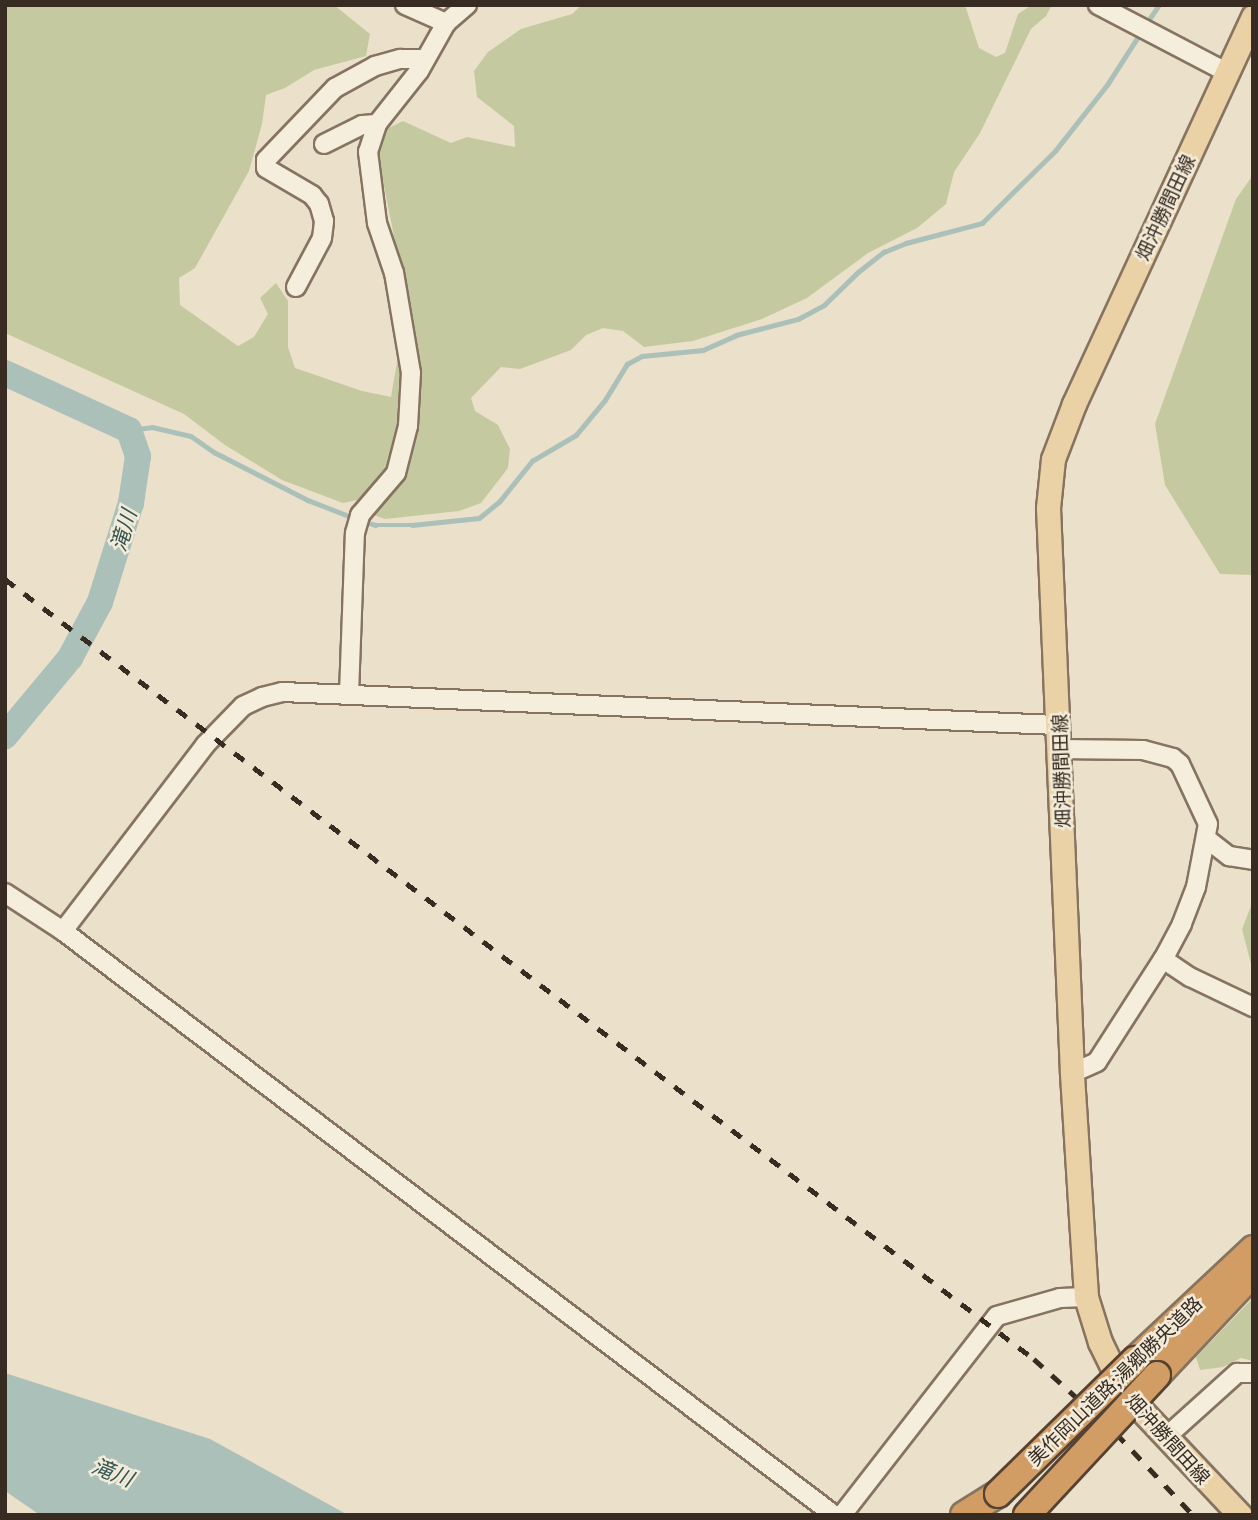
<!DOCTYPE html>
<meta charset="utf-8">
<style>
body{margin:0}
#map{position:relative;width:1258px;height:1520px;overflow:hidden;background:#ebe0ca;font-family:Georgia,"Noto Sans JP",serif}
div>[style]{position:absolute}
.green>*{inset:0;background:#c5c99f}
.water>*{inset:0;background:#aac0b9}
.stream>*{height:4.5px;margin:-2.25px;padding:0 2.25px;transform-origin:2.25px;border-radius:2.25px;background:#aac0b9}
.river>*{height:26px;margin:-13px;padding:0 13px;transform-origin:13px;border-radius:13px;background:#aac0b9}
.roads{filter:drop-shadow(2px 0 #867360) drop-shadow(-2px 0 #867360) drop-shadow(0 2px #867360) drop-shadow(0 -2px #867360)}
.minor>*{height:18px;margin:-9px;padding:0 9px;transform-origin:9px;border-radius:9px;background:#f6eedd}
.major>*{height:23px;margin:-11.5px;padding:0 11.5px;transform-origin:11.5px;border-radius:11.5px;background:#ead2a6}
.highway>*{height:26px;margin:-13px;padding:0 13px;transform-origin:13px;border-radius:13px;background:#d19d64}
.rail>*{height:4.5px;margin-top:-2.25px;transform-origin:0;background:repeating-linear-gradient(90deg,#382c22 0 12px,transparent 0 24px)}
.bridges{filter:drop-shadow(2px 0 #554233) drop-shadow(-2px 0 #554233) drop-shadow(0 2px #554233) drop-shadow(0 -2px #554233)}
.highway-bridge>*{height:26px;margin:-13px;padding:0 13px;transform-origin:13px;border-radius:13px;background:#d19d64}
span{translate:-50% -50%;white-space:nowrap;text-align:center;line-height:1.15;-webkit-text-stroke:5px #f3ebd9;paint-order:stroke}
.street-label{font-size:19px;color:#382c22}
.water-label{font-size:21px;color:#335653;font-style:italic}
.frame{position:absolute;inset:0;border:7px solid #382c22;pointer-events:none}
</style>
<div id="map">
<div class="green">
<div style="clip-path:polygon(5px 5px,334px 5px,370px 34px,366px 56px,314px 70px,285px 88px,266px 95px,262px 124px,249px 171px,195px 268px,179px 278px,180px 305px,238px 346px,254px 337px,268px 314px,260px 298px,276px 283px,288px 301px,288px 347px,295px 368px,362px 391px,391px 397px,397px 362px,415px 343px,374px 135px,403px 121px,451px 143px,467px 137px,515px 147px,514px 126px,477px 97px,474px 71px,488px 52px,521px 29px,572px 14px,582px 5px,961px 5px,966px 8px,979px 48px,996px 57px,1005px 53px,1018px 14px,1032px 5px,1052px 5px,1046px 16px,1031px 29px,980px 133px,954px 172px,946px 204px,917px 228px,868px 253px,807px 298px,762px 319px,693px 341px,644px 347px,623px 331px,603px 328px,586px 335px,571px 350px,520px 369px,501px 367px,471px 398px,475px 411px,498px 425px,510px 449px,508px 468px,481px 503px,459px 511px,385px 519px,374px 515px,374px 506px,362px 499px,343px 503px,282px 480px,225px 445px,184px 414px,5px 333px)"></div>
<div style="clip-path:polygon(1253px 175px,1253px 575px,1220px 574px,1165px 485px,1155px 424px,1236px 199px)"></div>
<div style="clip-path:polygon(1253px 901px,1253px 972px,1242px 929px)"></div>
<div style="clip-path:polygon(1253px 1298px,1253px 1361px,1241px 1358px,1223px 1367px,1200px 1370px,1196px 1357px)"></div>
</div>
<div class="water">
<div style="clip-path:polygon(5px 1373px,210px 1439px,348px 1515px,40px 1515px,5px 1491px)"></div>
</div>
<div class="stream">
<div style="left:1146px;top:24px;width:23px;rotate:-56deg"></div>
<div style="left:129px;top:430px;width:23px;rotate:-7deg"></div>
<div style="left:152px;top:427px;width:40px;rotate:13deg"></div>
<div style="left:191px;top:436px;width:28px;rotate:35deg"></div>
<div style="left:214px;top:452px;width:106px;rotate:27.1deg"></div>
<div style="left:308px;top:500px;width:49px;rotate:21.4deg"></div>
<div style="left:363px;top:521px;width:13px;rotate:18deg"></div>
<div style="left:375px;top:525px;width:37px"></div>
<div style="left:412px;top:525px;width:67px;rotate:-6deg"></div>
<div style="left:479px;top:518px;width:26px;rotate:-39deg"></div>
<div style="left:499px;top:502px;width:53px;rotate:-51.2deg"></div>
<div style="left:532px;top:461px;width:51px;rotate:-30.6deg"></div>
<div style="left:576px;top:435px;width:45px;rotate:-50.4deg"></div>
<div style="left:605px;top:400px;width:42px;rotate:-58.6deg"></div>
<div style="left:627px;top:364px;width:17px;rotate:-28deg"></div>
<div style="left:642px;top:356px;width:61px;rotate:-5.6deg"></div>
<div style="left:703px;top:350px;width:36px;rotate:-24deg"></div>
<div style="left:736px;top:335px;width:64px;rotate:-14.5deg"></div>
<div style="left:798px;top:319px;width:30px;rotate:-28deg"></div>
<div style="left:824px;top:305px;width:47px;rotate:-44.1deg"></div>
<div style="left:858px;top:272px;width:33px;rotate:-38deg"></div>
<div style="left:884px;top:252px;width:24px;rotate:-22deg"></div>
<div style="left:906px;top:243px;width:79px;rotate:-14.7deg"></div>
<div style="left:982px;top:223px;width:103px;rotate:-44.6deg"></div>
<div style="left:1055px;top:151px;width:84px;rotate:-51.8deg"></div>
<div style="left:1107px;top:85px;width:63px;rotate:-57.3deg"></div>
</div>
<div class="river">
<div style="left:5px;top:373px;width:136px;rotate:24.7deg"></div>
<div style="left:129px;top:430px;width:28px;rotate:71deg"></div>
<div style="left:138px;top:456px;width:48px;rotate:98.5deg"></div>
<div style="left:131px;top:503px;width:104px;rotate:107.4deg"></div>
<div style="left:100px;top:602px;width:64px;rotate:118.2deg"></div>
<div style="left:70px;top:658px;width:102px;rotate:129.8deg"></div>
</div>
<div class="roads">
<div class="minor">
<div style="left:405px;top:5px;width:45px;rotate:23.7deg"></div>
<div style="left:1098px;top:5px;width:144px;rotate:27.6deg"></div>
<div style="left:324px;top:144px;width:42px;rotate:-26.6deg"></div>
<div style="left:362px;top:125px;width:15px;rotate:-4deg"></div>
<div style="left:296px;top:287px;width:55px;rotate:-62deg"></div>
<div style="left:322px;top:238px;width:17px;rotate:-83deg"></div>
<div style="left:324px;top:221px;width:18px;rotate:-106deg"></div>
<div style="left:319px;top:204px;width:11px;rotate:-128deg"></div>
<div style="left:312px;top:195px;width:53px;rotate:-149.6deg"></div>
<div style="left:266px;top:168px;width:8px;rotate:-90deg"></div>
<div style="left:266px;top:160px;width:100px;rotate:-46.2deg"></div>
<div style="left:335px;top:88px;width:46px;rotate:-28.8deg"></div>
<div style="left:375px;top:66px;width:26px;rotate:-16deg"></div>
<div style="left:400px;top:59px;width:25px"></div>
<div style="left:349px;top:694px;width:161px;rotate:-87.9deg"></div>
<div style="left:355px;top:533px;width:19px;rotate:-74deg"></div>
<div style="left:360px;top:515px;width:55px;rotate:-49.4deg"></div>
<div style="left:396px;top:473px;width:49px;rotate:-75.7deg"></div>
<div style="left:408px;top:426px;width:53px;rotate:-86.8deg"></div>
<div style="left:411px;top:373px;width:101px;rotate:-99.6deg"></div>
<div style="left:394px;top:273px;width:53px;rotate:-108.8deg"></div>
<div style="left:377px;top:223px;width:72px;rotate:-97.2deg"></div>
<div style="left:368px;top:152px;width:29px;rotate:-72deg"></div>
<div style="left:377px;top:124px;width:68px;rotate:-51.6deg"></div>
<div style="left:419px;top:71px;width:55px;rotate:-60.6deg"></div>
<div style="left:446px;top:23px;width:28px;rotate:-41deg"></div>
<div style="left:1058px;top:749px;width:85px;rotate:0.7deg"></div>
<div style="left:1143px;top:750px;width:31px;rotate:15deg"></div>
<div style="left:1173px;top:758px;width:9px;rotate:41deg"></div>
<div style="left:1180px;top:764px;width:66px;rotate:65deg"></div>
<div style="left:1208px;top:824px;width:64px;rotate:100.8deg"></div>
<div style="left:1196px;top:887px;width:40px;rotate:111deg"></div>
<div style="left:1182px;top:924px;width:40px;rotate:118deg"></div>
<div style="left:1163px;top:959px;width:122px;rotate:122.7deg"></div>
<div style="left:1097px;top:1062px;width:27px;rotate:156deg"></div>
<div style="left:1207px;top:839px;width:28px;rotate:38deg"></div>
<div style="left:1229px;top:856px;width:24px;rotate:9deg"></div>
<div style="left:5px;top:893px;width:69px;rotate:33.2deg"></div>
<div style="left:63px;top:931px;width:967px;rotate:37.14deg"></div>
<div style="left:63px;top:931px;width:234px;rotate:-52.6deg"></div>
<div style="left:205px;top:745px;width:54px;rotate:-45.7deg"></div>
<div style="left:243px;top:706px;width:21px;rotate:-25deg"></div>
<div style="left:262px;top:697px;width:21px;rotate:-14deg"></div>
<div style="left:282px;top:692px;width:777px;rotate:2.44deg"></div>
<div style="left:1163px;top:959px;width:32px;rotate:34deg"></div>
<div style="left:1190px;top:977px;width:70px;rotate:25.5deg"></div>
<div style="left:1166px;top:1437px;width:96px;rotate:-42deg"></div>
<div style="left:1237px;top:1373px;width:16px"></div>
<div style="left:842px;top:1515px;width:252px;rotate:-52.1deg"></div>
<div style="left:997px;top:1316px;width:66px;rotate:-15.9deg"></div>
<div style="left:1060px;top:1298px;width:26px;rotate:-2deg"></div>
</div>
<div class="major">
<div style="left:1240px;top:1515px;width:143px;rotate:-133.3deg"></div>
<div style="left:1142px;top:1411px;width:36px;rotate:-128deg"></div>
<div style="left:1120px;top:1383px;width:46px;rotate:-116deg"></div>
<div style="left:1100px;top:1342px;width:47px;rotate:-107.3deg"></div>
<div style="left:1086px;top:1297px;width:224px;rotate:-93.6deg"></div>
<div style="left:1072px;top:1073px;width:566px;rotate:-92.43deg"></div>
<div style="left:1048px;top:508px;width:49px;rotate:-84.2deg"></div>
<div style="left:1053px;top:459px;width:59px;rotate:-69.1deg"></div>
<div style="left:1074px;top:404px;width:427px;rotate:-65.2deg"></div>
</div>
<div class="highway">
<div style="left:1135px;top:1360px;width:162px;rotate:-43.2deg"></div>
<div style="left:1157px;top:1375px;width:140px;rotate:-46.7deg"></div>
<div style="left:964px;top:1515px;width:40px;rotate:-32deg"></div>
</div>
</div>
<div class="rail">
<div style="left:5px;top:579px;width:1291px;rotate:37.16deg"></div>
<div style="left:1034px;top:1359px;width:110px;rotate:42.1deg"></div>
<div style="left:1116px;top:1433px;width:112px;rotate:46.8deg"></div>
</div>
<div class="bridges">
<div class="highway-bridge">
<div style="left:998px;top:1494px;width:192px;rotate:-44.4deg"></div>
<div style="left:1027px;top:1515px;width:191px;rotate:-47.1deg"></div>
</div>
</div>
<div class="street-label">
<span style="left:1164px;top:207px;rotate:-65deg">畑沖勝間田線</span>
<span style="left:1060px;top:771px;rotate:-92deg">畑沖勝間田線</span>
<span style="left:1114px;top:1380px;rotate:-44deg">美作岡山道路;湯郷勝央道路</span>
<span style="left:1169px;top:1438px;rotate:48deg">畑沖勝間田線</span>
</div>
<div class="water-label">
<span style="left:122px;top:530px;rotate:-73deg">滝川</span>
<span style="left:113px;top:1471px;rotate:22deg">滝川</span>
</div>
<div class="frame"></div>
</div>
